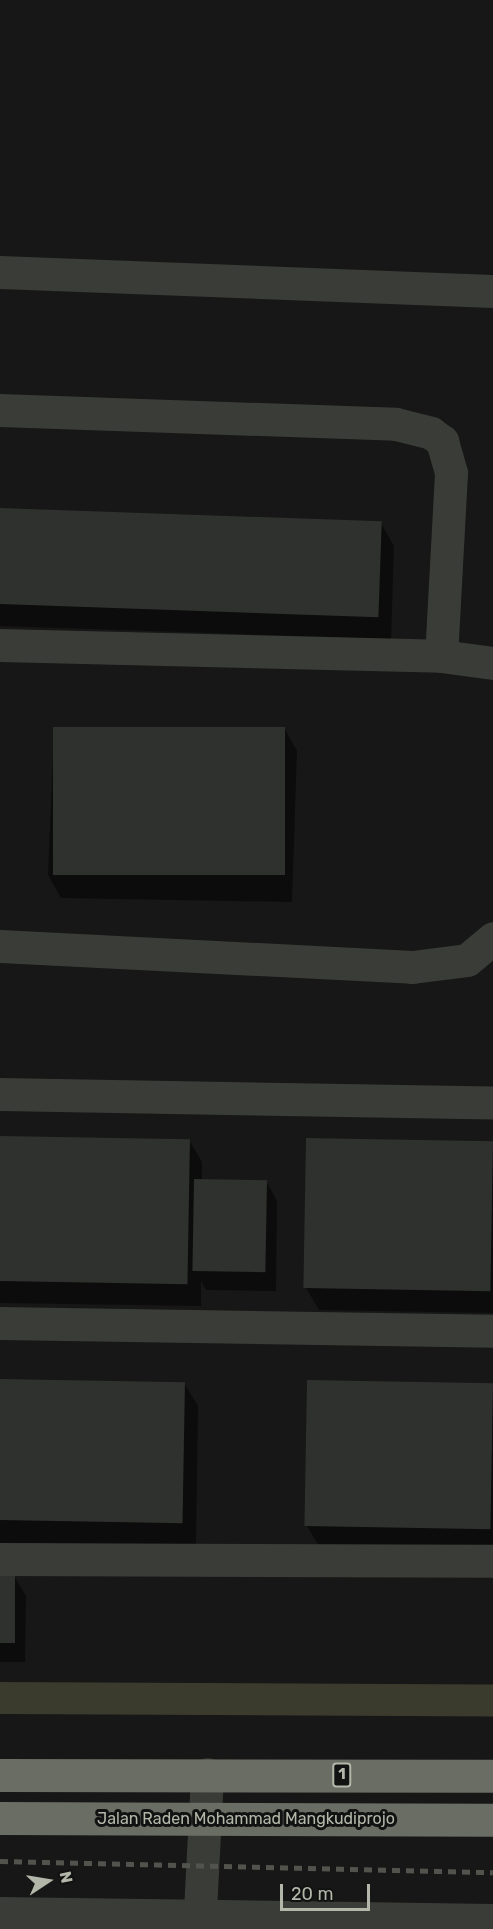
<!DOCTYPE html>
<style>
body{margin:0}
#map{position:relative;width:493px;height:1929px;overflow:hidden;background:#161716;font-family:Rubik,sans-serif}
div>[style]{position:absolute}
.shadow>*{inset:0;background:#0007}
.canal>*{height:32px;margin:-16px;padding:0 16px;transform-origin:16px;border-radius:16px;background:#3a3a2d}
.building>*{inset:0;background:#2f312e;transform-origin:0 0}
.minor>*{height:33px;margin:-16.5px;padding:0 16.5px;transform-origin:16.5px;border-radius:16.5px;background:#3a3c37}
.highway>*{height:33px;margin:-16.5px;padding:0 16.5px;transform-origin:16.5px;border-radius:16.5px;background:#6a6d63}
.rail>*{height:4.5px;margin-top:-2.25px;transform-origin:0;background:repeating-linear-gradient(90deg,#51534c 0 8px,transparent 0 14px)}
span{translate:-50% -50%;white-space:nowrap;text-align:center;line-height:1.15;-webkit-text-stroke:6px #111211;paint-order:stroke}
.shield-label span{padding:2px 4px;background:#111211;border:2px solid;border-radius:4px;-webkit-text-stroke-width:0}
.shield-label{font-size:15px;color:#b3b7a9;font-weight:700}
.street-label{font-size:16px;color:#b3b7a9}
.north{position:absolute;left:18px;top:1851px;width:60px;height:60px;-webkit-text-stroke:4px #111211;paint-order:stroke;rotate:78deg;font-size:16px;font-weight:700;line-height:24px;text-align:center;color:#b3b7a9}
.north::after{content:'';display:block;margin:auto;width:21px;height:27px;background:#b3b7a9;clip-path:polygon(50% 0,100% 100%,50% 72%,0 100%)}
.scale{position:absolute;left:280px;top:1884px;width:90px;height:27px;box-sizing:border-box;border:3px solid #b3b7a9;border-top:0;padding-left:8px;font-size:18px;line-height:21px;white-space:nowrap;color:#b3b7a9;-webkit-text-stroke:4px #111211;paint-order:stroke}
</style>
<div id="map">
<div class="shadow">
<div style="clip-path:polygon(0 510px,381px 523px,394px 546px,391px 639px,0 626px)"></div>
<div style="clip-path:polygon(284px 728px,297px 751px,292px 902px,61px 898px,48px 875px,54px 729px)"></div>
<div style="clip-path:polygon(0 1137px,189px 1140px,202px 1162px,202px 1180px,266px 1181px,277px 1201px,276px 1291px,206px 1290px,201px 1281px,201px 1306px,0 1303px)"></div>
<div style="clip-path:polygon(493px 1142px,493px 1313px,319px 1310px,306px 1288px)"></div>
<div style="clip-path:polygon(0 1381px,184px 1383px,198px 1406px,196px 1545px,0 1543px)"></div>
<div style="clip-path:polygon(493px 1384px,493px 1551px,320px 1548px,307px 1526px)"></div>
<div style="clip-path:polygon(0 1576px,14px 1576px,26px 1596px,25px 1662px,0 1662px)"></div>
</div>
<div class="canal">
<div style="left:0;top:1698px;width:493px;rotate:0.3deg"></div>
</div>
<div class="building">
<div style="left:0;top:508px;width:382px;height:96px;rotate:2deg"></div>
<div style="left:53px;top:727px;width:232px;height:148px"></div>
<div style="left:0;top:1136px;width:190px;height:145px;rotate:1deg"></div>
<div style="left:306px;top:1138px;width:187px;height:150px;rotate:1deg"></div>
<div style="left:194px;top:1179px;width:73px;height:92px;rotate:1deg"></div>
<div style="left:0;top:1379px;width:185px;height:141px;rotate:1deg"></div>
<div style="left:307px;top:1380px;width:186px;height:146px;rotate:1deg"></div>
<div style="left:0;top:1575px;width:15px;height:68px"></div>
</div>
<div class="minor">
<div style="left:0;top:272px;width:493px;rotate:2.2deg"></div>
<div style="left:0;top:410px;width:396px;rotate:2deg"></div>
<div style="left:396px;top:424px;width:36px;rotate:14deg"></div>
<div style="left:431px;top:433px;width:14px;rotate:36deg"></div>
<div style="left:442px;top:441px;width:33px;rotate:74deg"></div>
<div style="left:451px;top:473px;width:183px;rotate:93.1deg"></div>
<div style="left:0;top:645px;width:441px;rotate:1.4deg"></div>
<div style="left:441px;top:656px;width:52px;rotate:7.7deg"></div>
<div style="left:0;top:946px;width:413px;rotate:2.9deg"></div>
<div style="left:412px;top:967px;width:55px;rotate:-7.3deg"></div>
<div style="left:467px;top:960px;width:34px;rotate:-40deg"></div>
<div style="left:0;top:1094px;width:493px;rotate:1deg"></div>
<div style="left:0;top:1323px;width:493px;rotate:0.9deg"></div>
<div style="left:0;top:1559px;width:493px;rotate:0.2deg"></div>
<div style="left:0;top:1913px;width:493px;rotate:0.8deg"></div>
<div style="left:199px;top:1929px;width:155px;rotate:-87deg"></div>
</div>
<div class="highway">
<div style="left:0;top:1775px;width:493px;rotate:0.1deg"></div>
<div style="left:0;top:1818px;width:493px;rotate:0.2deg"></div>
</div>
<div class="rail">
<div style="left:0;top:1861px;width:493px;rotate:1.3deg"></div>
</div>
<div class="shield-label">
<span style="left:342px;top:1775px">1</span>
</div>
<div class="street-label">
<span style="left:246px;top:1819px">Jalan Raden Mohammad Mangkudiprojo</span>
</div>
<div class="north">N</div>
<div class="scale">20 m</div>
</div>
